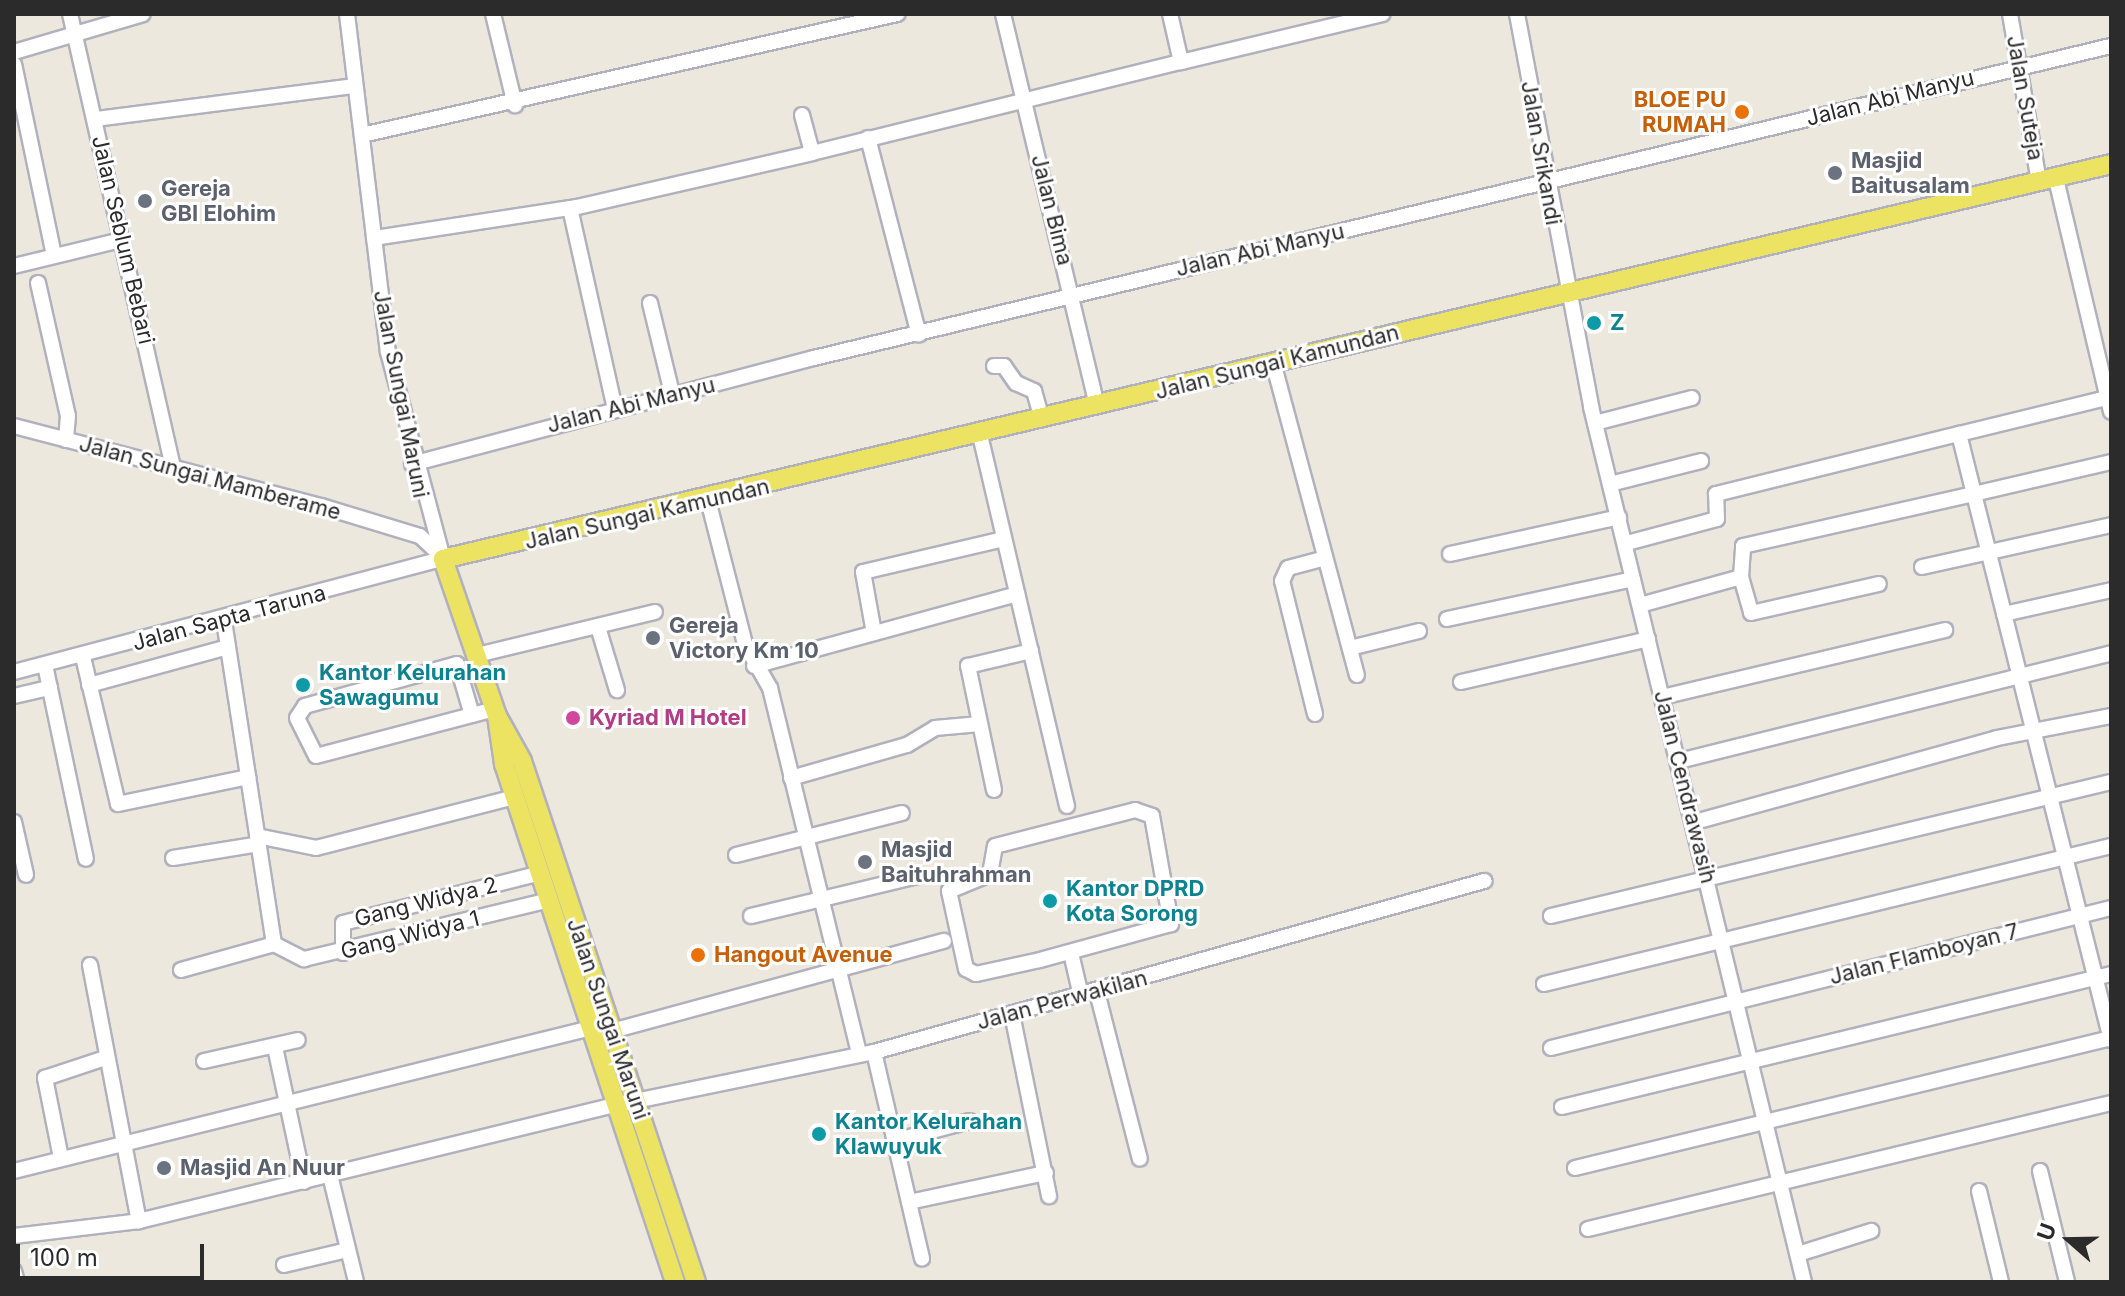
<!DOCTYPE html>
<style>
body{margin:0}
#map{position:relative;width:2125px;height:1296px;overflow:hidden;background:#ece8dd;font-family:Inter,sans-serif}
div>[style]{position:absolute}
.roads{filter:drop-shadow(2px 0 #b1b1be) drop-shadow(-2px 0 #b1b1be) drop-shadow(0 2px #b1b1be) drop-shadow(0 -2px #b1b1be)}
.minor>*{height:14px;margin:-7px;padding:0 7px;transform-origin:7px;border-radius:7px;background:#fff}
.major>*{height:18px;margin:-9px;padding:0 9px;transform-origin:9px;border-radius:9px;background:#ece363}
.dots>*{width:22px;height:22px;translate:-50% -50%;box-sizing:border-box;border:4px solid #fff;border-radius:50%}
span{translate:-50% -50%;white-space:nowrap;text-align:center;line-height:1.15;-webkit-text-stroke:6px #fff;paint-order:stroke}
.street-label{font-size:22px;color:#2b2b2b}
.food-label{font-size:22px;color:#c56008;font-weight:700}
.right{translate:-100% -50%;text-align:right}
.left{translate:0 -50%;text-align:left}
.worship-label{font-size:22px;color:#5b616d;font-weight:700}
.culture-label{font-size:22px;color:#0d838f;font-weight:700}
.hotel-label{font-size:22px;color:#b23c85;font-weight:700}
.frame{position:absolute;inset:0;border:16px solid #2b2b2b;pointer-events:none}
.north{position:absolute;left:2029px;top:1200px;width:80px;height:80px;-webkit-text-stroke:6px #fff;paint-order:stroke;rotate:290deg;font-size:22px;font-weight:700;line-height:32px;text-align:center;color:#2b2b2b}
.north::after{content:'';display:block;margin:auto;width:28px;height:36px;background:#2b2b2b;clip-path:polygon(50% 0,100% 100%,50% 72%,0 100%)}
.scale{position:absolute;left:16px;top:1244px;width:188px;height:36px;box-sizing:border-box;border:4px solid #2b2b2b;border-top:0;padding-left:10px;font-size:24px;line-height:28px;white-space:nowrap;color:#2b2b2b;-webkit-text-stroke:6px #fff;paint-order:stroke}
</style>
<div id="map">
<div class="roads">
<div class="minor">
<div style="left:70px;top:14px;width:464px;rotate:77.2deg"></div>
<div style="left:347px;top:14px;width:340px;rotate:83.1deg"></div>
<div style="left:388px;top:352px;width:214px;rotate:75.1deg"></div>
<div style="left:493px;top:14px;width:94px;rotate:76.4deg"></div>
<div style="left:1003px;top:14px;width:403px;rotate:76.5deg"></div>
<div style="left:1517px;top:14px;width:400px;rotate:79.3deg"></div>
<div style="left:1591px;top:407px;width:901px;rotate:76.32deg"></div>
<div style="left:2010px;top:14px;width:170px;rotate:80.2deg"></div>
<div style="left:14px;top:52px;width:134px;rotate:-16.4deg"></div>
<div style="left:1181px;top:62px;width:207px;rotate:-13.4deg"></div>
<div style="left:14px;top:64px;width:196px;rotate:78.2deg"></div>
<div style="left:802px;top:115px;width:39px;rotate:75deg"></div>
<div style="left:812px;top:153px;width:380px;rotate:-13.9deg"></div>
<div style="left:1181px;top:62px;width:49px;rotate:-102.9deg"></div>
<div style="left:96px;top:119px;width:260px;rotate:-7.3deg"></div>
<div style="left:362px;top:135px;width:549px;rotate:-12.74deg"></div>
<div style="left:868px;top:138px;width:203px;rotate:75.5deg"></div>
<div style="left:2056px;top:179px;width:239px;rotate:76.7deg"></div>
<div style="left:570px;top:208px;width:206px;rotate:77.4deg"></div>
<div style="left:374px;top:238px;width:205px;rotate:-8.7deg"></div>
<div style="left:577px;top:207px;width:241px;rotate:-12.9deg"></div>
<div style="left:14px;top:266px;width:110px;rotate:-13.7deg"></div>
<div style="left:38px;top:283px;width:136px;rotate:77.3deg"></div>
<div style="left:68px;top:416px;width:24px;rotate:95deg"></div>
<div style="left:650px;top:303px;width:93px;rotate:76.3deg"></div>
<div style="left:1273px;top:362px;width:324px;rotate:75deg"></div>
<div style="left:994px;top:366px;width:10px"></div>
<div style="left:1004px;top:366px;width:21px;rotate:55deg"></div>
<div style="left:1016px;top:383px;width:20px;rotate:24deg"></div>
<div style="left:1034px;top:391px;width:29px;rotate:74deg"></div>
<div style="left:1595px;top:423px;width:100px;rotate:-14.5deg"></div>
<div style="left:14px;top:426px;width:317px;rotate:14.6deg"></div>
<div style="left:321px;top:506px;width:103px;rotate:16.9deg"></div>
<div style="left:420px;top:536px;width:21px;rotate:43deg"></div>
<div style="left:980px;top:435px;width:381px;rotate:76.8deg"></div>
<div style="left:2111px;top:462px;width:141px;rotate:166.9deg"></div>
<div style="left:1974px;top:494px;width:563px;rotate:75.91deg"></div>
<div style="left:412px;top:464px;width:416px;rotate:-14.8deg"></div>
<div style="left:814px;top:358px;width:1334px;rotate:-13.53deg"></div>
<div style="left:1610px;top:484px;width:94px;rotate:-14.2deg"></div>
<div style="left:708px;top:500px;width:149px;rotate:75.6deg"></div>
<div style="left:745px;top:644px;width:51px;rotate:60.4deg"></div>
<div style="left:770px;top:688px;width:376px;rotate:76.3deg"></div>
<div style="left:1627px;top:543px;width:93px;rotate:-14.9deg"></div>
<div style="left:1717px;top:519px;width:25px;rotate:-92deg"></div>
<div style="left:1716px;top:494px;width:250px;rotate:-13.9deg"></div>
<div style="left:1450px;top:554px;width:173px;rotate:-12.3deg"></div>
<div style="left:1922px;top:567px;width:194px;rotate:-12.5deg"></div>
<div style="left:1741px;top:577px;width:31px;rotate:-86deg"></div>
<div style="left:1743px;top:546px;width:237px;rotate:-12.7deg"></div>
<div style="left:1974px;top:494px;width:62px;rotate:-104deg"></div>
<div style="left:1959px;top:434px;width:156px;rotate:-13.7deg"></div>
<div style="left:1640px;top:605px;width:105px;rotate:-15.5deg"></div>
<div style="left:1741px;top:577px;width:37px;rotate:74deg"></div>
<div style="left:1751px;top:613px;width:131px;rotate:-12.8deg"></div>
<div style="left:2004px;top:614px;width:110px;rotate:-12.6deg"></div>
<div style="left:1447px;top:619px;width:190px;rotate:-12.1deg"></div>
<div style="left:598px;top:627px;width:66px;rotate:73.2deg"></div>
<div style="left:874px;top:633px;width:62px;rotate:-100.2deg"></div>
<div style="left:863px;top:572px;width:145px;rotate:-13.2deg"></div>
<div style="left:1350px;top:648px;width:71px;rotate:-13.8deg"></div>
<div style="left:477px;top:655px;width:183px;rotate:-13.6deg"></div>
<div style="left:83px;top:657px;width:151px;rotate:76.6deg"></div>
<div style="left:118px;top:804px;width:133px;rotate:-11.7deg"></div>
<div style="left:45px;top:665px;width:198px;rotate:78.1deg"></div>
<div style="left:754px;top:666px;width:273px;rotate:-15.3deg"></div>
<div style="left:14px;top:672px;width:444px;rotate:-14.8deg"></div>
<div style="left:1461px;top:682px;width:192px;rotate:-12.9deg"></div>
<div style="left:89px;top:685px;width:144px;rotate:-15.3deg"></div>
<div style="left:14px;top:696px;width:37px;rotate:-13deg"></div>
<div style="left:1662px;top:697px;width:291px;rotate:-13.3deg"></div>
<div style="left:1315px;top:714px;width:137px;rotate:-103.9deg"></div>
<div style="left:1282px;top:581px;width:14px;rotate:-65deg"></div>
<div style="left:1288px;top:568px;width:38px;rotate:-15deg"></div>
<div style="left:472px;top:715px;width:53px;rotate:-106.4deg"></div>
<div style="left:457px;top:664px;width:158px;rotate:164.6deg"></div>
<div style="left:305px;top:706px;width:14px;rotate:124deg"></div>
<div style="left:297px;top:718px;width:42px;rotate:63.4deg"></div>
<div style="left:316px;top:756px;width:185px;rotate:-14.7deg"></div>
<div style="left:1679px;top:761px;width:445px;rotate:-14deg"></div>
<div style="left:791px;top:778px;width:121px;rotate:-15.9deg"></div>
<div style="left:907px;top:745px;width:33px;rotate:-31deg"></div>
<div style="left:935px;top:728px;width:45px;rotate:-5.1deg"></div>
<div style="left:994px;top:790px;width:127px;rotate:-101.8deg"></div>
<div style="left:968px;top:666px;width:65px;rotate:-13.4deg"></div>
<div style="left:1135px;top:810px;width:18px;rotate:19deg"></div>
<div style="left:1152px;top:816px;width:110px;rotate:80deg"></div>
<div style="left:1171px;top:924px;width:136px;rotate:164.6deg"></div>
<div style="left:1040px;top:960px;width:66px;rotate:167.7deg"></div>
<div style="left:976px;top:974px;width:11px;rotate:-153deg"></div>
<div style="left:966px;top:969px;width:80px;rotate:-102.3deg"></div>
<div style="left:949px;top:891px;width:44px;rotate:-22.5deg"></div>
<div style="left:990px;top:874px;width:28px;rotate:-80deg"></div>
<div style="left:995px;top:846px;width:145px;rotate:-14.4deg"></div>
<div style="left:14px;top:822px;width:54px;rotate:77.2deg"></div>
<div style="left:1695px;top:822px;width:313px;rotate:-15.5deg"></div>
<div style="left:1997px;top:738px;width:116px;rotate:-10.9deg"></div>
<div style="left:257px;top:836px;width:60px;rotate:11.5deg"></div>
<div style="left:316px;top:848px;width:205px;rotate:-14.4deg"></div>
<div style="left:736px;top:855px;width:171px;rotate:-14.2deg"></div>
<div style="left:173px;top:858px;width:87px;rotate:-9.2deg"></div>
<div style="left:751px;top:916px;width:172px;rotate:-13.5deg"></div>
<div style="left:1551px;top:916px;width:576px;rotate:-13.46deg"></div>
<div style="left:274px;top:944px;width:34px;rotate:27deg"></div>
<div style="left:304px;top:959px;width:252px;rotate:-13.5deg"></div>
<div style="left:343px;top:953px;width:30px;rotate:-90deg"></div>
<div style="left:343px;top:923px;width:203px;rotate:-14.2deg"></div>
<div style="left:1071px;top:953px;width:44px;rotate:76.9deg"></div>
<div style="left:90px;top:965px;width:261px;rotate:79.2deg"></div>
<div style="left:181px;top:970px;width:97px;rotate:-15.6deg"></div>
<div style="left:274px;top:944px;width:326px;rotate:-98.8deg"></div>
<div style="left:1544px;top:984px;width:584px;rotate:-13.68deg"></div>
<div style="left:1097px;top:992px;width:172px;rotate:75.6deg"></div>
<div style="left:1012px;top:1014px;width:186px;rotate:78.5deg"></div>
<div style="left:612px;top:1031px;width:344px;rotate:-15.2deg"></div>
<div style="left:275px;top:1047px;width:138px;rotate:77.9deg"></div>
<div style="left:1551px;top:1048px;width:577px;rotate:-14.04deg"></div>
<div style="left:874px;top:1052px;width:212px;rotate:76.9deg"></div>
<div style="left:204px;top:1061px;width:96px;rotate:-12.6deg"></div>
<div style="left:1562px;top:1107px;width:565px;rotate:-13.62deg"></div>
<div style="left:898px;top:1140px;width:74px;rotate:-14.8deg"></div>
<div style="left:61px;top:1158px;width:82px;rotate:-101.3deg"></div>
<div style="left:45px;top:1078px;width:63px;rotate:-18.4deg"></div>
<div style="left:1575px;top:1168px;width:552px;rotate:-13.63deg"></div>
<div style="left:14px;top:1171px;width:594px;rotate:-13.92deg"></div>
<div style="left:2040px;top:1171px;width:114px;rotate:76.3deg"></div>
<div style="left:330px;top:1175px;width:110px;rotate:76.3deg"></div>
<div style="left:1979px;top:1191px;width:94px;rotate:76.4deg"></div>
<div style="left:909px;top:1202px;width:140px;rotate:-12deg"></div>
<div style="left:1588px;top:1229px;width:538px;rotate:-13.55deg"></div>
<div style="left:14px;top:1236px;width:126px;rotate:-6.8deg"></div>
<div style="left:139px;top:1221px;width:491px;rotate:-13.7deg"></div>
<div style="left:616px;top:1105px;width:263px;rotate:-11.6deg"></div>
<div style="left:874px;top:1052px;width:634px;rotate:-15.66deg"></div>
<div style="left:1798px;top:1254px;width:77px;rotate:-17.5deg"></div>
<div style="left:284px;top:1265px;width:65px;rotate:-13.4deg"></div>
<div style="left:14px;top:1271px;width:11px;rotate:75deg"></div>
</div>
<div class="major">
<div style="left:497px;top:716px;width:49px;rotate:81.7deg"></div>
<div style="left:504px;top:764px;width:545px;rotate:71.73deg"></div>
<div style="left:696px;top:1282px;width:549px;rotate:-108.47deg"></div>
<div style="left:522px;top:761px;width:51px;rotate:-119.1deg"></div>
<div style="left:497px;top:716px;width:166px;rotate:-109deg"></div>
<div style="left:443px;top:559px;width:1714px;rotate:-13.32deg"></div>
</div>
</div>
<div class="dots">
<div style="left:1742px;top:112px;background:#e8710a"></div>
<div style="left:1835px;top:173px;background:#6b7280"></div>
<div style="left:145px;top:201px;background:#6b7280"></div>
<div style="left:1594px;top:323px;background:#0f9aa8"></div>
<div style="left:653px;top:638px;background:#6b7280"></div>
<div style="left:303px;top:685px;background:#0f9aa8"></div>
<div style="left:573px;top:718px;background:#d1479c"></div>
<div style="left:865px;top:862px;background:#6b7280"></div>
<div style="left:1050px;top:901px;background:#0f9aa8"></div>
<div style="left:698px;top:955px;background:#e8710a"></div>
<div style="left:819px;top:1134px;background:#0f9aa8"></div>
<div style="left:164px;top:1168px;background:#6b7280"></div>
</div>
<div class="street-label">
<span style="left:1890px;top:98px;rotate:-14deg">Jalan Abi Manyu</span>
<span style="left:2025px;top:98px;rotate:80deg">Jalan Suteja</span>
<span style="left:1541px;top:153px;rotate:80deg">Jalan Srikandi</span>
<span style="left:1052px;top:210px;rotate:76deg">Jalan Bima</span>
<span style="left:123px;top:240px;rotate:77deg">Jalan Seblum Bebari</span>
<span style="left:1260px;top:250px;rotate:-13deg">Jalan Abi Manyu</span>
<span style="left:1277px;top:362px;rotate:-14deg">Jalan Sungai Kamundan</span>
<span style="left:401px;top:394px;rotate:79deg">Jalan Sungai Maruni</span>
<span style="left:631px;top:405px;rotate:-14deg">Jalan Abi Manyu</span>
<span style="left:210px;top:478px;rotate:15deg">Jalan Sungai Mamberame</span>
<span style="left:647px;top:514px;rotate:-13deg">Jalan Sungai Kamundan</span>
<span style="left:229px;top:618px;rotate:-15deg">Jalan Sapta Taruna</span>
<span style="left:1685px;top:787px;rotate:76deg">Jalan Cendrawasih</span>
<span style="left:426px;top:902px;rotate:-14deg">Gang Widya 2</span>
<span style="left:410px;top:935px;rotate:-14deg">Gang Widya 1</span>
<span style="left:1924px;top:954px;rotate:-14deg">Jalan Flamboyan 7</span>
<span style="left:1062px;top:1000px;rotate:-15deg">Jalan Perwakilan</span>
<span style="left:608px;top:1019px;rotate:71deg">Jalan Sungai Maruni</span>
</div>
<div class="food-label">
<span class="right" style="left:1726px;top:112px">BLOE PU<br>RUMAH</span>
<span class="left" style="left:714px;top:955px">Hangout Avenue</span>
</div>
<div class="worship-label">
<span class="left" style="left:1851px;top:173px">Masjid<br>Baitusalam</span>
<span class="left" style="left:161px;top:201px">Gereja<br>GBI Elohim</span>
<span class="left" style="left:669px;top:638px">Gereja<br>Victory Km 10</span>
<span class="left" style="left:881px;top:862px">Masjid<br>Baituhrahman</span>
<span class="left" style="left:180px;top:1168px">Masjid An Nuur</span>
</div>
<div class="culture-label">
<span class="left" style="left:1610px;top:323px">Z</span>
<span class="left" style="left:319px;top:685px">Kantor Kelurahan<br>Sawagumu</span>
<span class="left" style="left:1066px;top:901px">Kantor DPRD<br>Kota Sorong</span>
<span class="left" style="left:835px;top:1134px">Kantor Kelurahan<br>Klawuyuk</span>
</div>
<div class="hotel-label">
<span class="left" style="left:589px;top:718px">Kyriad M Hotel</span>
</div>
<div class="frame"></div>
<div class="north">U</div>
<div class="scale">100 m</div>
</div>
